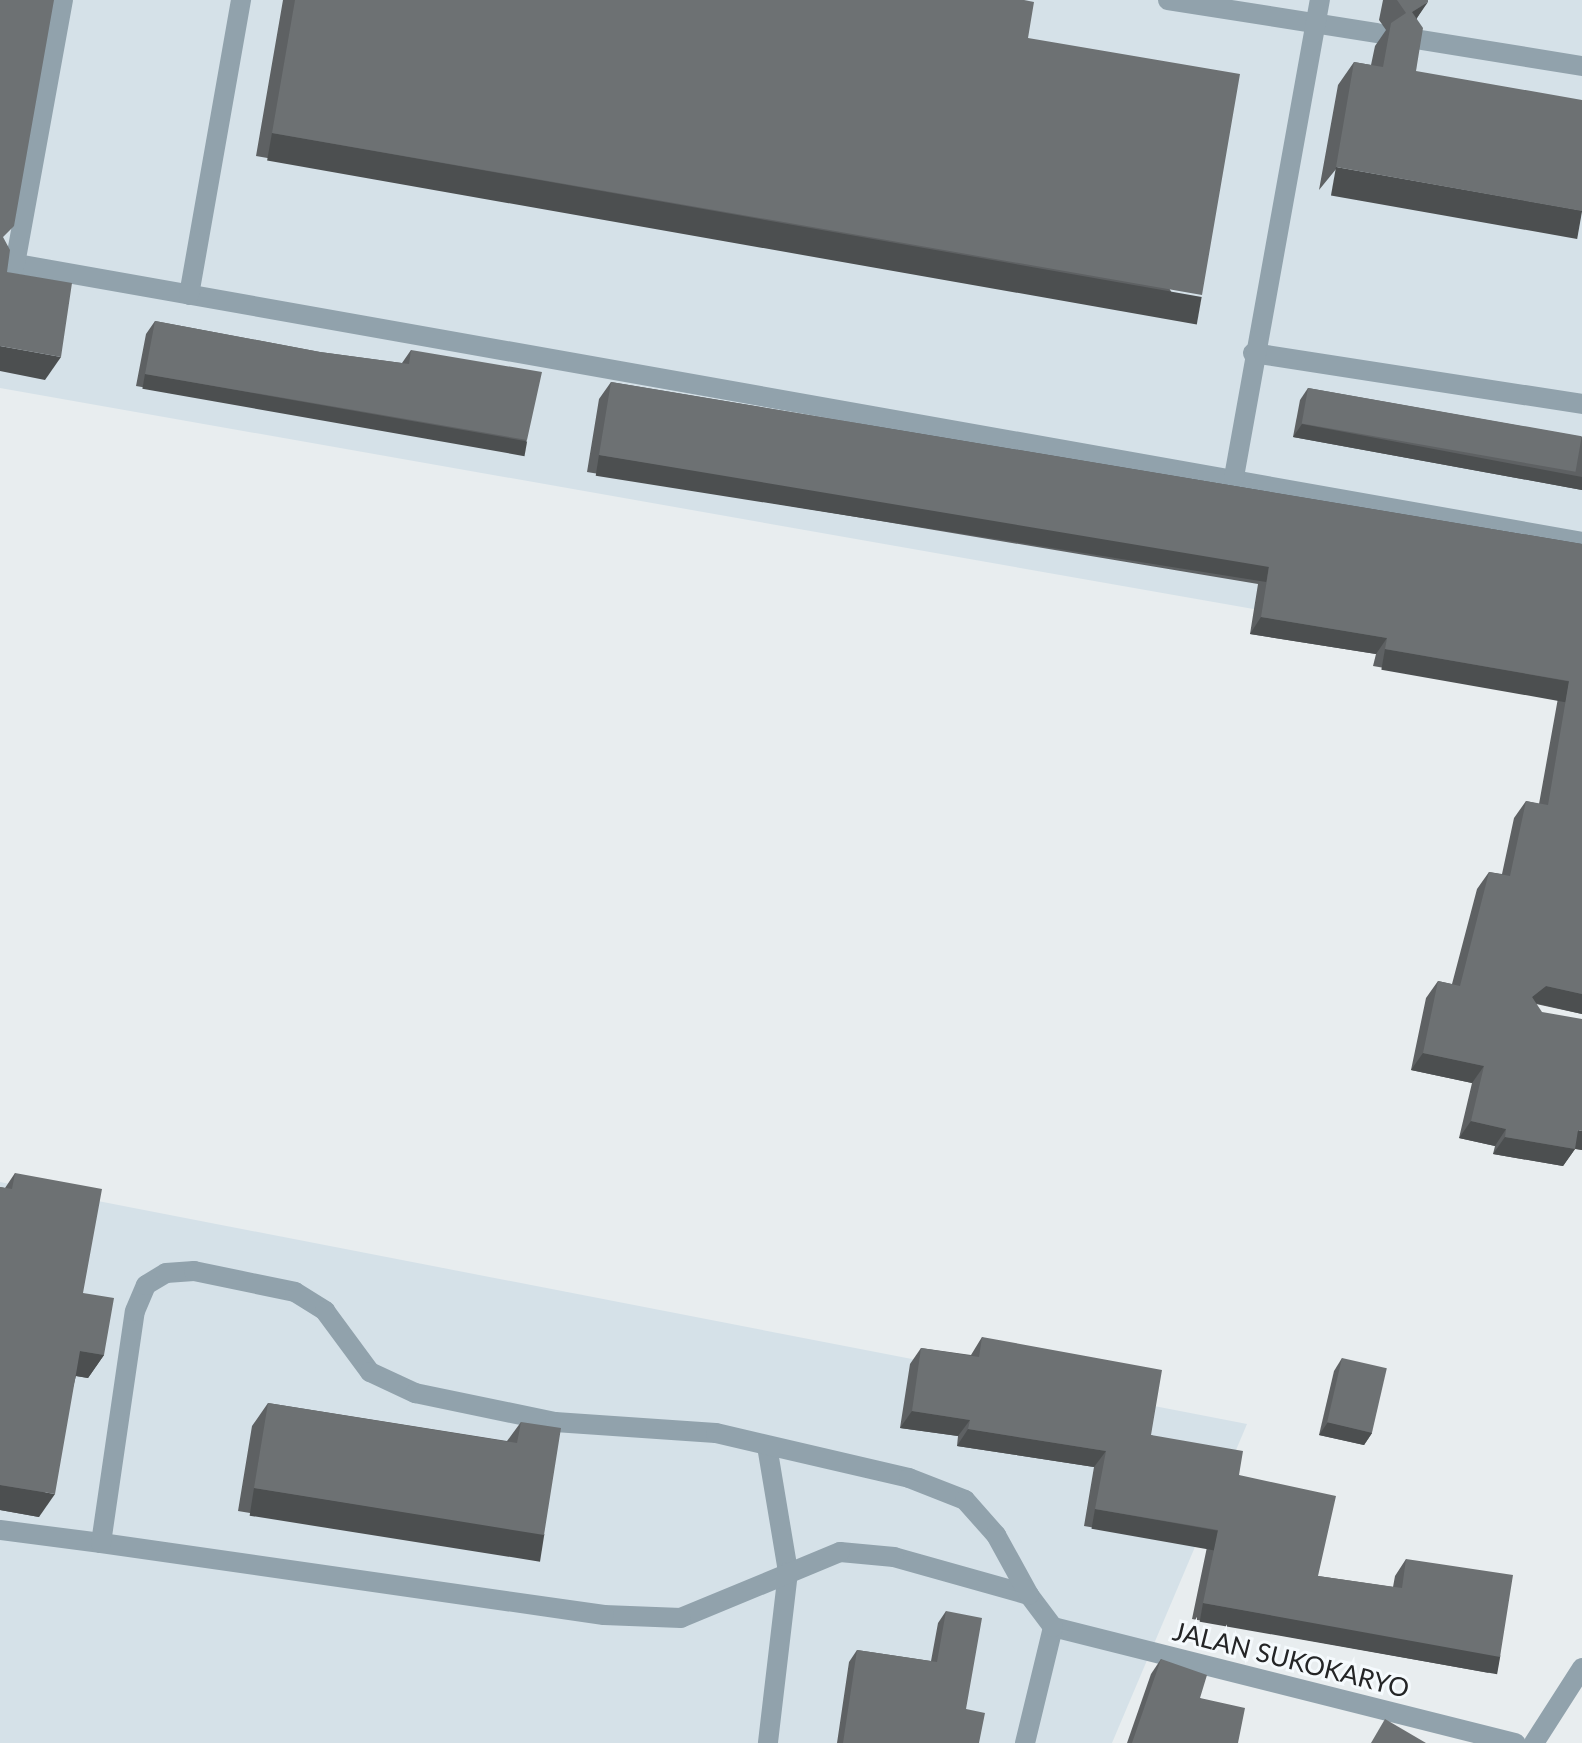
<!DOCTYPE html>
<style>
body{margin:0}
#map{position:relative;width:1582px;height:1743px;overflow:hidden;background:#e8edef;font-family:Lato,sans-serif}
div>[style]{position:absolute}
.built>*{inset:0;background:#d5e1e8}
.minor>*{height:20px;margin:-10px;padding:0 10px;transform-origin:10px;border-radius:10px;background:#91a2ac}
.wall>*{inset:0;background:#5e6163}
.shaded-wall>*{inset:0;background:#4c4f50;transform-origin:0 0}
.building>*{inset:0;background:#6d7173;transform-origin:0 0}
span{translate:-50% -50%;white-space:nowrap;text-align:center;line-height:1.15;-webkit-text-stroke:6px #f5fafd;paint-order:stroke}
.street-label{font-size:26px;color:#242526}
</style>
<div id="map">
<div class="built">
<div style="clip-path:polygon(0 0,1582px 0,1582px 667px,0 388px)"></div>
<div style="clip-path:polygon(0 1182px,1247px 1424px,1112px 1743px,0 1743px)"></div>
</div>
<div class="minor">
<div style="left:1168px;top:0;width:212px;rotate:9deg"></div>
<div style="left:1409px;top:38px;width:175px;rotate:9.2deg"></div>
<div style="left:0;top:261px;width:1607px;rotate:10.07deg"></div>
<div style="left:15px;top:264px;width:268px;rotate:-79.7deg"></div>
<div style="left:189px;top:295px;width:300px;rotate:-80deg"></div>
<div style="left:1253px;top:353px;width:333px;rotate:8.8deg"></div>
<div style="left:1234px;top:477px;width:485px;rotate:-79.8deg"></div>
<div style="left:767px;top:1446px;width:128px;rotate:80.5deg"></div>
<div style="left:788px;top:1572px;width:172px;rotate:96.7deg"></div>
<div style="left:0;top:1530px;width:102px;rotate:7.3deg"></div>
<div style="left:1053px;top:1627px;width:477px;rotate:14.1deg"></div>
<div style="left:1025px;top:1743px;width:119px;rotate:-76.4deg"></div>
<div style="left:1053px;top:1627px;width:40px;rotate:-127deg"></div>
<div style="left:1029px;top:1595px;width:140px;rotate:-164.3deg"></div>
<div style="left:894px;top:1557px;width:54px;rotate:-174.7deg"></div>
<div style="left:840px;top:1552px;width:172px;rotate:157.5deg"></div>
<div style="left:681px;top:1618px;width:77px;rotate:-177.8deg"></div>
<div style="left:604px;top:1615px;width:508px;rotate:-171.85deg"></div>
<div style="left:101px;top:1543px;width:234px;rotate:-81.7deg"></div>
<div style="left:135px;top:1311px;width:28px;rotate:-67deg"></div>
<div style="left:146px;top:1285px;width:23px;rotate:-31deg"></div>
<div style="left:166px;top:1273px;width:28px;rotate:-4deg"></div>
<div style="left:194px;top:1271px;width:103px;rotate:11.7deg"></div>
<div style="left:295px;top:1292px;width:36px;rotate:32deg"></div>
<div style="left:325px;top:1311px;width:76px;rotate:53.6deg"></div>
<div style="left:370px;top:1372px;width:50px;rotate:25deg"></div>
<div style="left:415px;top:1393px;width:143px;rotate:11.7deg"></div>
<div style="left:555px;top:1422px;width:161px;rotate:3.9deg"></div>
<div style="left:716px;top:1433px;width:198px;rotate:13.1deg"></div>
<div style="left:909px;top:1478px;width:60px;rotate:21.4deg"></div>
<div style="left:965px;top:1500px;width:47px;rotate:48.5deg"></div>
<div style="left:996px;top:1535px;width:68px;rotate:61.2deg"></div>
<div style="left:1534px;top:1743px;width:89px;rotate:-57.4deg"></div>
</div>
<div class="wall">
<div style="clip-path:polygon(283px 0,1024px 0,1028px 38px,1186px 318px,256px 156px)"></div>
<div style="clip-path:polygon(1383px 0,1428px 0,1417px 18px,1416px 71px,1319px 190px,1338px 85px,1354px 62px,1371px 65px,1375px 46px,1386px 30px,1379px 20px)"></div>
<div style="clip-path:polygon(155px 321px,320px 352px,402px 363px,411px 350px,527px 440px,519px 452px,136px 386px,146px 334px)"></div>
<div style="clip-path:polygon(611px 382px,1582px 544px,1582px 1014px,1536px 1004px,1582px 1150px,1575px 1149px,1563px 1166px,1493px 1154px,1495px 1146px,1459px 1138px,1472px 1083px,1411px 1070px,1426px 998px,1438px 981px,1452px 984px,1477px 889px,1489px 872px,1502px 874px,1514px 818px,1526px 801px,1539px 804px,1558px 698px,1373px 666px,1376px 654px,1250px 634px,1258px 584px,587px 472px,599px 399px)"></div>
<div style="clip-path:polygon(1308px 388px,1582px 437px,1582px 490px,1293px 437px,1300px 400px)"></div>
<div style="clip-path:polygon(15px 1173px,83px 1293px,104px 1355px,88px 1378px,76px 1376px,39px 1517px,0 1510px,0 1187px,5px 1188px)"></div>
<div style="clip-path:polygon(982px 1337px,1151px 1435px,1239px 1475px,1318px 1576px,1393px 1587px,1395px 1576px,1406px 1559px,1489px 1673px,1192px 1619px,1207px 1547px,1084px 1526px,1094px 1467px,957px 1446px,958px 1436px,900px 1428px,910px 1364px,921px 1348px,971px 1355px)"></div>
<div style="clip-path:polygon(1342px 1358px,1372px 1433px,1364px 1445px,1319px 1435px,1334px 1371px)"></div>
<div style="clip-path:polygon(268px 1403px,507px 1441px,521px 1422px,544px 1535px,528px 1558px,238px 1511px,252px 1426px)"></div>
<div style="clip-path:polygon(946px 1611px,966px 1709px,979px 1743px,837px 1743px,849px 1662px,857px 1650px,931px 1661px,938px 1623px)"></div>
<div style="clip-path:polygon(1161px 1659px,1200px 1698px,1238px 1743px,1127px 1743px,1151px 1674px)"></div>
</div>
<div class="shaded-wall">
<div style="clip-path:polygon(1428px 2px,1412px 25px,1412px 12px)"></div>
<div style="left:272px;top:133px;width:944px;height:28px;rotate:10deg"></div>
<div style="left:1336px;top:167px;width:250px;height:29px;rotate:10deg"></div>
<div style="clip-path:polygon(0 346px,61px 357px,45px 380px,0 371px)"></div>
<div style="left:145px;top:374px;width:388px;height:15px;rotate:10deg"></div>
<div style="clip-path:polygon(1302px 424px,1582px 477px,1582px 490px,1293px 437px)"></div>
<div style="left:599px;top:455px;width:679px;height:21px;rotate:9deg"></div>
<div style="clip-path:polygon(1261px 617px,1387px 638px,1376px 654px,1250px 634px)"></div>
<div style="left:1385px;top:649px;width:187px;height:21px;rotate:10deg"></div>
<div style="clip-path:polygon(1546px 986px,1582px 994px,1582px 1014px,1535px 1003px,1532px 997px)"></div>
<div style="clip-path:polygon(1423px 1053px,1484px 1066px,1472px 1083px,1411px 1070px)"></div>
<div style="clip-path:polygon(1471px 1121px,1506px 1129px,1495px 1146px,1459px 1138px)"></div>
<div style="clip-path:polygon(1578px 1130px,1582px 1131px,1582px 1150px,1566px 1147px)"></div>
<div style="clip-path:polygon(1505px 1137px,1575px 1149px,1563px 1166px,1493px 1154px)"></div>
<div style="clip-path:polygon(80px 1351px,104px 1355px,88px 1378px,64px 1374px)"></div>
<div style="clip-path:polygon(912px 1411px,970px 1420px,958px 1436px,900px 1428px)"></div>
<div style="clip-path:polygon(1328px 1422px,1372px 1433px,1364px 1445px,1319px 1435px)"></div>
<div style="clip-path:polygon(968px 1429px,1106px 1451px,1094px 1467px,957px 1446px)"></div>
<div style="clip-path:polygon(0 1485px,55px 1494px,39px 1517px,0 1510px)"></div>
<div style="left:254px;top:1488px;width:294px;height:28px;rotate:9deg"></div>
<div style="left:1095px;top:1509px;width:125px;height:20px;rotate:10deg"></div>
<div style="left:1203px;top:1603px;width:302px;height:19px;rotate:10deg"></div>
</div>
<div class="building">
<div style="clip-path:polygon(0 0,54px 0,14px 226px,3px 237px,10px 250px,7px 272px,72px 283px,61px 357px,0 346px)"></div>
<div style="clip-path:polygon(295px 0,1024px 0,1034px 2px,1028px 38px,1240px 74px,1202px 295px,272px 133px)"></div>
<div style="clip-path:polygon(1397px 0,1428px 0,1428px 2px,1412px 12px,1423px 28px,1416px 71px,1582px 100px,1582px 211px,1336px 167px,1354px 62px,1383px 67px,1391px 23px,1406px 13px)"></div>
<div style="clip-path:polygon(155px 321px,320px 352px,409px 364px,411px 350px,542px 372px,527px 440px,145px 374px)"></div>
<div style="clip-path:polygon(611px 382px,1582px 544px,1582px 994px,1546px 986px,1532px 997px,1542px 1012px,1582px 1019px,1582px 1131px,1578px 1130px,1575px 1149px,1505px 1137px,1506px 1129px,1471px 1121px,1484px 1066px,1423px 1053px,1438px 981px,1460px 986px,1489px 872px,1510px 876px,1526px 801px,1548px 805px,1569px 681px,1385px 649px,1387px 638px,1261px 617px,1269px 567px,599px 455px)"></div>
<div style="left:1308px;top:388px;width:278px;height:36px;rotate:10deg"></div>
<div style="clip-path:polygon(15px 1173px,102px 1189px,83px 1293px,114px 1298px,104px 1355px,80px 1351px,55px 1494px,0 1485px,0 1187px,12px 1189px)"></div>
<div style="clip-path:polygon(982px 1337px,1162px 1370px,1151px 1435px,1243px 1451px,1239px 1475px,1336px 1496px,1318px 1576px,1402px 1588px,1406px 1559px,1513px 1575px,1500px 1657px,1203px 1603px,1218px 1530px,1095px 1509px,1106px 1451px,968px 1429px,970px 1420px,912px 1411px,921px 1348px,979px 1357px)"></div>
<div style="left:1342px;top:1358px;width:46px;height:66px;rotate:13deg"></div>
<div style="clip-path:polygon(268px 1403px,517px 1443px,521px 1422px,561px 1428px,544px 1535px,254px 1488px)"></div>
<div style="clip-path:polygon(946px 1611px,982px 1618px,966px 1709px,985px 1713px,979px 1743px,843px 1743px,857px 1650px,937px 1662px)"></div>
<div style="clip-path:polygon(1161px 1659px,1207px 1675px,1200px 1698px,1245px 1708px,1238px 1743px,1132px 1743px)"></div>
<div style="clip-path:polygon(1385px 1719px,1426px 1743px,1371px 1743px)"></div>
</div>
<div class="street-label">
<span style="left:1291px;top:1660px;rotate:14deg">JALAN SUKOKARYO</span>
</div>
</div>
